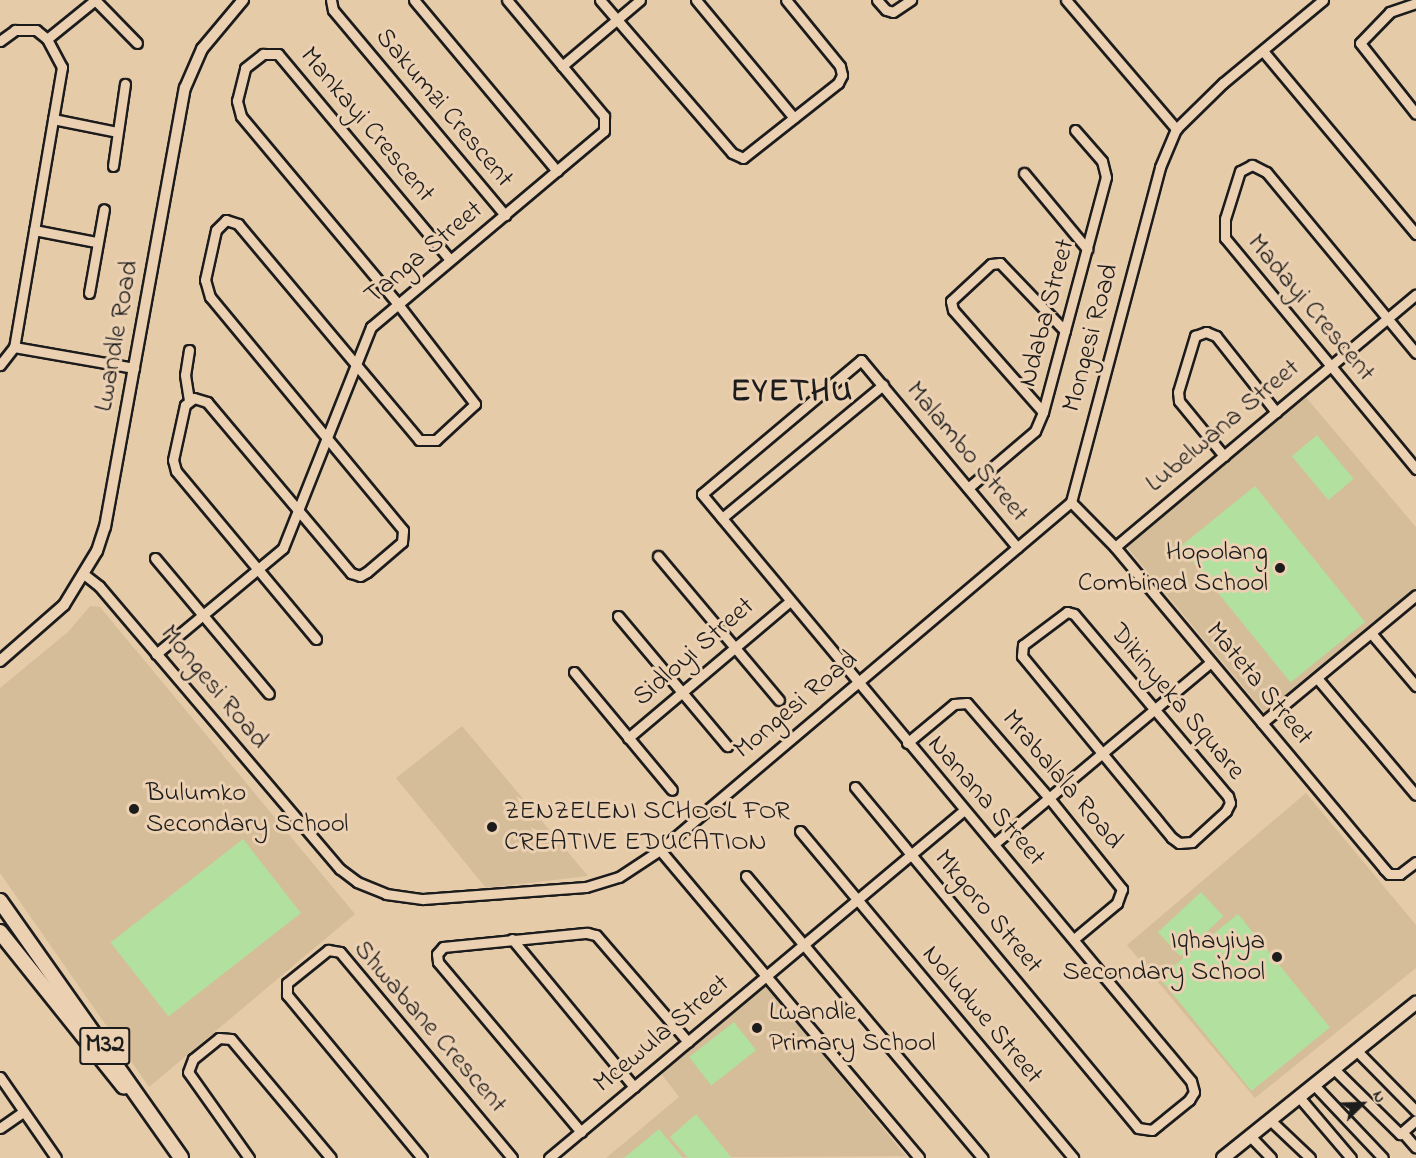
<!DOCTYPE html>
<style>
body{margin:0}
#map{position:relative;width:1416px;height:1158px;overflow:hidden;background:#e6cba9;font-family:"Indie Flower",sans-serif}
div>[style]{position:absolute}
.built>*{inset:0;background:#d6bd99}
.green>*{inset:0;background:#b1e09f;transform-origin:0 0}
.roads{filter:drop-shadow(2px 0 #1c1c1c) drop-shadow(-2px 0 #1c1c1c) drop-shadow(0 2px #1c1c1c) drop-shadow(0 -2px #1c1c1c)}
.minor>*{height:9px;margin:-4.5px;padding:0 4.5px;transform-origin:4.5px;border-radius:4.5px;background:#ebd0b2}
.tertiary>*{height:10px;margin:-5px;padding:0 5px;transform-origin:5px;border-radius:5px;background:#ebd0b2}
.secondary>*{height:12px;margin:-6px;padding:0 6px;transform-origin:6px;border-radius:6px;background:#ebd0b2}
.primary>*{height:14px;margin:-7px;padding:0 7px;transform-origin:7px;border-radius:7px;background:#ebd0b2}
.dots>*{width:16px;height:16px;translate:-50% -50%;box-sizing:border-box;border:3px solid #ebd0b2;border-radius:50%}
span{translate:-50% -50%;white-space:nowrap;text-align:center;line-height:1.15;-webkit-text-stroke:6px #ebd0b2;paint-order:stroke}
.shield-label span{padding:2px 4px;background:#ebd0b2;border:2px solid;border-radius:4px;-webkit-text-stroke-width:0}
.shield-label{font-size:26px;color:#1c1c1c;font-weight:700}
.street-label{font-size:27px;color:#1c1c1c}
.poi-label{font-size:27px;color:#1c1c1c}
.right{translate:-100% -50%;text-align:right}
.left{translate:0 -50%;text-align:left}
.district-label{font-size:33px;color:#1c1c1c;font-weight:700;letter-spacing:1.5px}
.north{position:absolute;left:1332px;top:1074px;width:60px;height:60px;-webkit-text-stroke:4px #ebd0b2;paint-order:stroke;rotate:67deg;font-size:16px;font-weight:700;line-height:24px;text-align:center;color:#1c1c1c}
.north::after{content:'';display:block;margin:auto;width:21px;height:27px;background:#1c1c1c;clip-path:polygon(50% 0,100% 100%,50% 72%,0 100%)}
</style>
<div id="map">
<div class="built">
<div style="clip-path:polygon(1304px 395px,1416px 527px,1416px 590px,1265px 713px,1126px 546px)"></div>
<div style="clip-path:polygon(90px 606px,100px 607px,355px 914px,149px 1087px,0 873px,0 688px,69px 631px)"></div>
<div style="clip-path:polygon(462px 726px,588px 876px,486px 888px,396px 778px)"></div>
<div style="clip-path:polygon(1306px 793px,1416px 925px,1416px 968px,1255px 1098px,1127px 945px)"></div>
<div style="clip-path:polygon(765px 985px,906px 1156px,606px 1158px,679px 1097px,660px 1072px)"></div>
</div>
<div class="green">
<div style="left:1317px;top:435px;width:57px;height:33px;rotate:50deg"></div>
<div style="left:1255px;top:486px;width:175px;height:96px;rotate:51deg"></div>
<div style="left:243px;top:839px;width:94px;height:168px;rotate:52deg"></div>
<div style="left:1201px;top:892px;width:33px;height:59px;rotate:47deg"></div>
<div style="left:1238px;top:914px;width:146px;height:101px;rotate:51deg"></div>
<div style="left:734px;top:1022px;width:36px;height:57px;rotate:52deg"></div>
<div style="clip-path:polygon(696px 1114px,731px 1157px,730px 1158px,688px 1158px,670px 1137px)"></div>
<div style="clip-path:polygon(659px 1129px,683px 1158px,624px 1158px)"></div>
</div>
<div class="roads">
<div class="minor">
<div style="left:331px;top:0;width:10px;rotate:79deg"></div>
<div style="left:333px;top:10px;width:268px;rotate:50deg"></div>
<div style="left:414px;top:0;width:223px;rotate:50.1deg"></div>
<div style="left:600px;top:0;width:202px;rotate:49.2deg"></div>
<div style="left:732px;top:153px;width:12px;rotate:24deg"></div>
<div style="left:743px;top:158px;width:121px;rotate:-38.3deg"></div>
<div style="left:838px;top:83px;width:9px;rotate:-63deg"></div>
<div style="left:842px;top:75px;width:9px;rotate:-103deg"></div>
<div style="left:840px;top:66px;width:85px;rotate:-129.3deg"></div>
<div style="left:696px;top:0;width:153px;rotate:50.3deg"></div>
<div style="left:877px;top:0;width:13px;rotate:48deg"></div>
<div style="left:886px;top:10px;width:7px;rotate:16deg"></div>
<div style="left:893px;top:12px;width:22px;rotate:-34deg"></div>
<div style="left:1066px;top:0;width:170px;rotate:49.5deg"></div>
<div style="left:1416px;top:3px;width:28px;rotate:161deg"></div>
<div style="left:1390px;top:12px;width:43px;rotate:134.1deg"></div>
<div style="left:1360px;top:43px;width:90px;rotate:51.7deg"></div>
<div style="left:47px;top:39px;width:62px;rotate:-39.1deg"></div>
<div style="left:95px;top:0;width:60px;rotate:45.7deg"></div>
<div style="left:0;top:41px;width:19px;rotate:-36deg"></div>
<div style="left:15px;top:30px;width:21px"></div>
<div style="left:36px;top:30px;width:14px;rotate:39deg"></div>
<div style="left:47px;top:39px;width:32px;rotate:62deg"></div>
<div style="left:62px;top:67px;width:284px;rotate:99.7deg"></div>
<div style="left:14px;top:347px;width:23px;rotate:128deg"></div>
<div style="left:1263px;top:51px;width:239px;rotate:50.1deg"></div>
<div style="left:562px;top:66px;width:102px;rotate:-40.2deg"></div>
<div style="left:53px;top:119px;width:65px;rotate:11.5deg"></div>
<div style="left:113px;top:166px;width:83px;rotate:-81.7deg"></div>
<div style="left:1024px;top:173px;width:99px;rotate:50.3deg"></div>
<div style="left:34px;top:230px;width:63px;rotate:11deg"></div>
<div style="left:89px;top:293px;width:85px;rotate:-79.9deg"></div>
<div style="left:14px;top:347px;width:122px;rotate:9.9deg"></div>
<div style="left:189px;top:350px;width:25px;rotate:99deg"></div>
<div style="left:185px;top:375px;width:25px;rotate:81deg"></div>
<div style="left:1416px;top:353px;width:235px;rotate:-129.6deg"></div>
<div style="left:1266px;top:172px;width:16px;rotate:-153deg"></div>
<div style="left:1252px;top:165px;width:13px;rotate:153deg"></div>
<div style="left:1240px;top:171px;width:50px;rotate:107.4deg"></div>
<div style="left:1225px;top:219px;width:19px;rotate:90deg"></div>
<div style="left:1225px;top:238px;width:300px;rotate:50.4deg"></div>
<div style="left:1043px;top:412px;width:136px;rotate:-131.4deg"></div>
<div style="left:953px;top:310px;width:9px;rotate:-103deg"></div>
<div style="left:951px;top:301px;width:54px;rotate:-42.8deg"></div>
<div style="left:991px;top:264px;width:9px;rotate:-6deg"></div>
<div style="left:1000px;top:263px;width:94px;rotate:46.3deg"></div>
<div style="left:1224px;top:456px;width:71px;rotate:-129.3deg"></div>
<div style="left:1179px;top:401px;width:9px;rotate:-96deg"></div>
<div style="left:1178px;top:392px;width:59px;rotate:-73.1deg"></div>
<div style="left:1195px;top:336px;width:12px;rotate:-20deg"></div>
<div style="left:1206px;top:332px;width:11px;rotate:22deg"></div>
<div style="left:1216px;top:336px;width:97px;rotate:51.7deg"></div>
<div style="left:968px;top:488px;width:88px;rotate:-40.4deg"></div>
<div style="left:1035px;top:431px;width:21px;rotate:-67deg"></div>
<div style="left:1043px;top:412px;width:243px;rotate:-75deg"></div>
<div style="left:1106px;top:177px;width:16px;rotate:-104deg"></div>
<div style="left:1102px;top:161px;width:41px;rotate:-131.1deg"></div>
<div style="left:1071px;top:502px;width:63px;rotate:45.6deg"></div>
<div style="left:1115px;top:547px;width:420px;rotate:50.1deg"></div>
<div style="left:1384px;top:869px;width:7px;rotate:45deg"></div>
<div style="left:1389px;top:874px;width:11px"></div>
<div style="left:1400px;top:874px;width:20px;rotate:-37deg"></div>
<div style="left:722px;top:518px;width:209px;rotate:-39.6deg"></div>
<div style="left:1115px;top:547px;width:393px;rotate:-40deg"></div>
<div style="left:658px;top:556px;width:188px;rotate:50deg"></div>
<div style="left:155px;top:558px;width:177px;rotate:50deg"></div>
<div style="left:85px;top:575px;width:18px;rotate:38deg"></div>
<div style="left:99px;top:586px;width:372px;rotate:49.6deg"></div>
<div style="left:340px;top:869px;width:21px;rotate:37deg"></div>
<div style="left:357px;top:882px;width:31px;rotate:22deg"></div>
<div style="left:386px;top:894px;width:37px;rotate:8deg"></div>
<div style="left:423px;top:899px;width:163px;rotate:-4.2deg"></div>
<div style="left:586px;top:887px;width:34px;rotate:-17deg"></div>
<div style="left:619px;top:877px;width:49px;rotate:-33.4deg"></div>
<div style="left:660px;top:850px;width:539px;rotate:-40.26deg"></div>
<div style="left:1071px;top:502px;width:347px;rotate:-75.1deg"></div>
<div style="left:1160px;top:167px;width:41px;rotate:-67.2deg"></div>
<div style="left:1176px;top:129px;width:66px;rotate:-44.4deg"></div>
<div style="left:1223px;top:83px;width:130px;rotate:-39.7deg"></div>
<div style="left:1067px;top:612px;width:7px;rotate:16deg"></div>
<div style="left:1074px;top:614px;width:238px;rotate:49.8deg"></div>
<div style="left:1228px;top:796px;width:7px;rotate:74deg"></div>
<div style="left:1230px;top:803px;width:9px;rotate:117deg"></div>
<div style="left:1226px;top:811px;width:46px;rotate:137.6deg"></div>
<div style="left:1192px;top:842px;width:13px;rotate:176deg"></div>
<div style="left:1179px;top:843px;width:9px;rotate:-144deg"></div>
<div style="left:1172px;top:838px;width:236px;rotate:-129.5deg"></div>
<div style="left:1022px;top:656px;width:11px;rotate:-85deg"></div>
<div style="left:1023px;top:645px;width:55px;rotate:-36.9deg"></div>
<div style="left:618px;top:616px;width:170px;rotate:50deg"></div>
<div style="left:1371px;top:633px;width:70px;rotate:49.7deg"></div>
<div style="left:316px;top:639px;width:219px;rotate:-129.8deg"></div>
<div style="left:176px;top:471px;width:11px;rotate:-105deg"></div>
<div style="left:173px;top:460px;width:56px;rotate:-77.7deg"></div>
<div style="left:185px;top:405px;width:11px;rotate:-38deg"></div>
<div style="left:194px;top:398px;width:14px;rotate:17deg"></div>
<div style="left:207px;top:402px;width:224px;rotate:49.9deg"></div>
<div style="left:351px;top:573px;width:9px;rotate:18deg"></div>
<div style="left:360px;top:576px;width:8px;rotate:-30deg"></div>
<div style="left:367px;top:572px;width:46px;rotate:-40.6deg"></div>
<div style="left:402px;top:542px;width:12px;rotate:-85deg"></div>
<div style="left:403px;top:530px;width:303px;rotate:-129.6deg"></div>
<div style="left:210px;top:297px;width:18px;rotate:-106deg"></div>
<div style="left:205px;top:280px;width:51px;rotate:-77.6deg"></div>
<div style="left:216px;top:230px;width:14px;rotate:-45deg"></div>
<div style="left:226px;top:220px;width:13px;rotate:18deg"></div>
<div style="left:238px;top:224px;width:282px;rotate:50deg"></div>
<div style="left:419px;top:440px;width:17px"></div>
<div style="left:436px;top:440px;width:53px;rotate:-42.7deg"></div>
<div style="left:475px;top:404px;width:126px;rotate:-127.6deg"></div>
<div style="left:398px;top:304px;width:245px;rotate:-129.9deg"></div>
<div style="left:241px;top:116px;width:16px;rotate:-105deg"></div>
<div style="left:237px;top:101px;width:34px;rotate:-76deg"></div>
<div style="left:245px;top:68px;width:23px;rotate:-38deg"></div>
<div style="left:263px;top:54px;width:15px"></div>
<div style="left:278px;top:54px;width:268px;rotate:50.1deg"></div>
<div style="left:156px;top:654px;width:165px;rotate:-39.8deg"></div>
<div style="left:283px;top:548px;width:238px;rotate:-68.3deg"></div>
<div style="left:371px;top:327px;width:304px;rotate:-40.1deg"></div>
<div style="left:604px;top:131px;width:15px;rotate:-90deg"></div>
<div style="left:604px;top:116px;width:151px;rotate:-129.9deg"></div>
<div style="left:574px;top:672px;width:153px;rotate:50.3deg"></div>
<div style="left:1317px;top:678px;width:153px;rotate:49.8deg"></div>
<div style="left:1262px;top:723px;width:200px;rotate:-39.7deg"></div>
<div style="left:628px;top:738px;width:212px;rotate:-40.2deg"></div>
<div style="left:907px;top:743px;width:61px;rotate:-39.7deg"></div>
<div style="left:954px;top:704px;width:13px;rotate:-4deg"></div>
<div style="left:967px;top:703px;width:125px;rotate:49.2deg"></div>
<div style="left:1049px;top:798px;width:117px;rotate:51.3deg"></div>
<div style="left:1122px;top:889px;width:15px;rotate:110deg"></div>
<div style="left:1117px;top:903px;width:56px;rotate:140.1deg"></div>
<div style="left:855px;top:787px;width:443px;rotate:50.3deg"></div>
<div style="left:1138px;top:1128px;width:14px;rotate:8deg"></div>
<div style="left:1152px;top:1130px;width:48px;rotate:-39deg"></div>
<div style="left:1189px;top:1100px;width:9px;rotate:-58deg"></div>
<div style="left:1194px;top:1092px;width:11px;rotate:-105deg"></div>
<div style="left:1191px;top:1081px;width:764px;rotate:-129.8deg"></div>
<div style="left:702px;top:494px;width:208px;rotate:-40.1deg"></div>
<div style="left:861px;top:360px;width:244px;rotate:50.2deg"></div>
<div style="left:800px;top:831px;width:426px;rotate:50.1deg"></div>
<div style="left:994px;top:844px;width:283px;rotate:-40deg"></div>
<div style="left:660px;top:850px;width:402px;rotate:49.9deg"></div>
<div style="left:746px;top:876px;width:368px;rotate:50deg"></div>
<div style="left:512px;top:939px;width:192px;rotate:50.5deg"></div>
<div style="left:1357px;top:1051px;width:84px;rotate:45.5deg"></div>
<div style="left:1334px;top:1069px;width:93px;rotate:44.6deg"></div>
<div style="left:1400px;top:1134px;width:21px;rotate:-41deg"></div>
<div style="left:0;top:1077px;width:98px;rotate:55.3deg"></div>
<div style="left:1314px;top:1085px;width:100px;rotate:46.6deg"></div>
<div style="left:1299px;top:1097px;width:80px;rotate:49.6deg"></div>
<div style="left:1270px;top:1120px;width:55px;rotate:43.5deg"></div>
<div style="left:0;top:1128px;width:28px;rotate:-35deg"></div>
<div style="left:581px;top:1132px;width:222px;rotate:-130.1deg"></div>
<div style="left:438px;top:962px;width:8px;rotate:-97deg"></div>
<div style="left:437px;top:954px;width:9px;rotate:-49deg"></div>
<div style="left:443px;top:947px;width:145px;rotate:-5.6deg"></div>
<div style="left:587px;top:933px;width:9px;rotate:13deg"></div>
<div style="left:596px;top:935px;width:141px;rotate:49.3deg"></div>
<div style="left:1404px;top:1134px;width:18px;rotate:49deg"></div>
<div style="left:1250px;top:1136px;width:30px;rotate:46deg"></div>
<div style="left:249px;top:1158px;width:105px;rotate:-125.3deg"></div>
<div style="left:188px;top:1072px;width:14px;rotate:-69deg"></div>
<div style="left:193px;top:1059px;width:33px;rotate:-39deg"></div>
<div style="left:219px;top:1038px;width:12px;rotate:5deg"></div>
<div style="left:231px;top:1039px;width:155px;rotate:50deg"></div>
<div style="left:422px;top:1158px;width:212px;rotate:-129.6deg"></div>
<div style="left:287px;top:995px;width:12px;rotate:-90deg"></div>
<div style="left:287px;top:983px;width:53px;rotate:-38.8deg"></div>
<div style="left:328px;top:950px;width:12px;rotate:9deg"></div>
<div style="left:340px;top:952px;width:268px;rotate:50.1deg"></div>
<div style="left:549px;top:1158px;width:540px;rotate:-39.97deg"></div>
</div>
<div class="tertiary">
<div style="left:0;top:661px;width:85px;rotate:-41.2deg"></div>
<div style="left:64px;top:605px;width:63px;rotate:-58.6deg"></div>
<div style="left:97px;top:551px;width:25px;rotate:-72deg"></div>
<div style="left:105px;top:527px;width:446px;rotate:-79.7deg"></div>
<div style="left:185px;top:88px;width:43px;rotate:-66.4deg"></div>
<div style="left:202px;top:49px;width:64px;rotate:-50.1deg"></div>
</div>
<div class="secondary">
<div style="left:1223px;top:1158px;width:248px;rotate:-38.8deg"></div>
</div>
<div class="primary">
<div style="left:0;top:901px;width:314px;rotate:54.8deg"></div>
<div style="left:0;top:932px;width:198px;rotate:51.3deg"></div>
</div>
</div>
<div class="dots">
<div style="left:1280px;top:568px;background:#1c1c1c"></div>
<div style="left:134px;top:809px;background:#1c1c1c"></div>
<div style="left:492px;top:827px;background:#1c1c1c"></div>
<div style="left:1277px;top:957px;background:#1c1c1c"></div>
<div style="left:757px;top:1028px;background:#1c1c1c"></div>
</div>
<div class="shield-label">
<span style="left:105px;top:1046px">M32</span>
</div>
<div class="street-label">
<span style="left:444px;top:108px;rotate:50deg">Sakumzi Crescent</span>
<span style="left:367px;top:125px;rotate:50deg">Mankayi Crescent</span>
<span style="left:424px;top:253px;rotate:-40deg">Tanga Street</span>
<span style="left:1311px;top:308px;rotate:50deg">Madayi Crescent</span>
<span style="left:1047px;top:313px;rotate:-75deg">Ndaba Street</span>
<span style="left:117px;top:336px;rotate:-80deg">Lwandle Road</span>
<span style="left:1091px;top:338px;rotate:-75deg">Mongesi Road</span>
<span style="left:1223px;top:426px;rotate:-40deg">Lubelwana Street</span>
<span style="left:967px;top:452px;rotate:50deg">Malambo Street</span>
<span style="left:694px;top:652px;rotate:-41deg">Sidloyi Street</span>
<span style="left:1259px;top:684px;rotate:50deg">Mateta Street</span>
<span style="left:214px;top:687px;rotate:50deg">Mongesi Road</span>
<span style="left:1177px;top:702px;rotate:50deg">Dikinyeka Square</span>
<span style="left:796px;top:705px;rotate:-40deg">Mongesi Road</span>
<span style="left:1062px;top:780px;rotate:50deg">Mrabalala Road</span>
<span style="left:986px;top:801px;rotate:49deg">Nanana Street</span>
<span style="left:988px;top:912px;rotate:50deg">Mkgoro Street</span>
<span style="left:982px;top:1015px;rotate:50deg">Noludwe Street</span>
<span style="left:430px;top:1027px;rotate:49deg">Shwabane Crescent</span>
<span style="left:662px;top:1034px;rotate:-40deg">Mcewula Street</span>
</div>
<div class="poi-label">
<span class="right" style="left:1268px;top:568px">Hopolang<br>Combined School</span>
<span class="left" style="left:146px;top:809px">Bulumko<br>Secondary School</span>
<span class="left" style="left:504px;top:827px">ZENZELENI SCHOOL FOR<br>CREATIVE EDUCATION</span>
<span class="right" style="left:1265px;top:957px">Iqhayiya<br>Secondary School</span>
<span class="left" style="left:769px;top:1028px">Lwandle<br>Primary School</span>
</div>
<div class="district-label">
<span style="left:792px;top:393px">EYETHU</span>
</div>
<div class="north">N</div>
</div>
